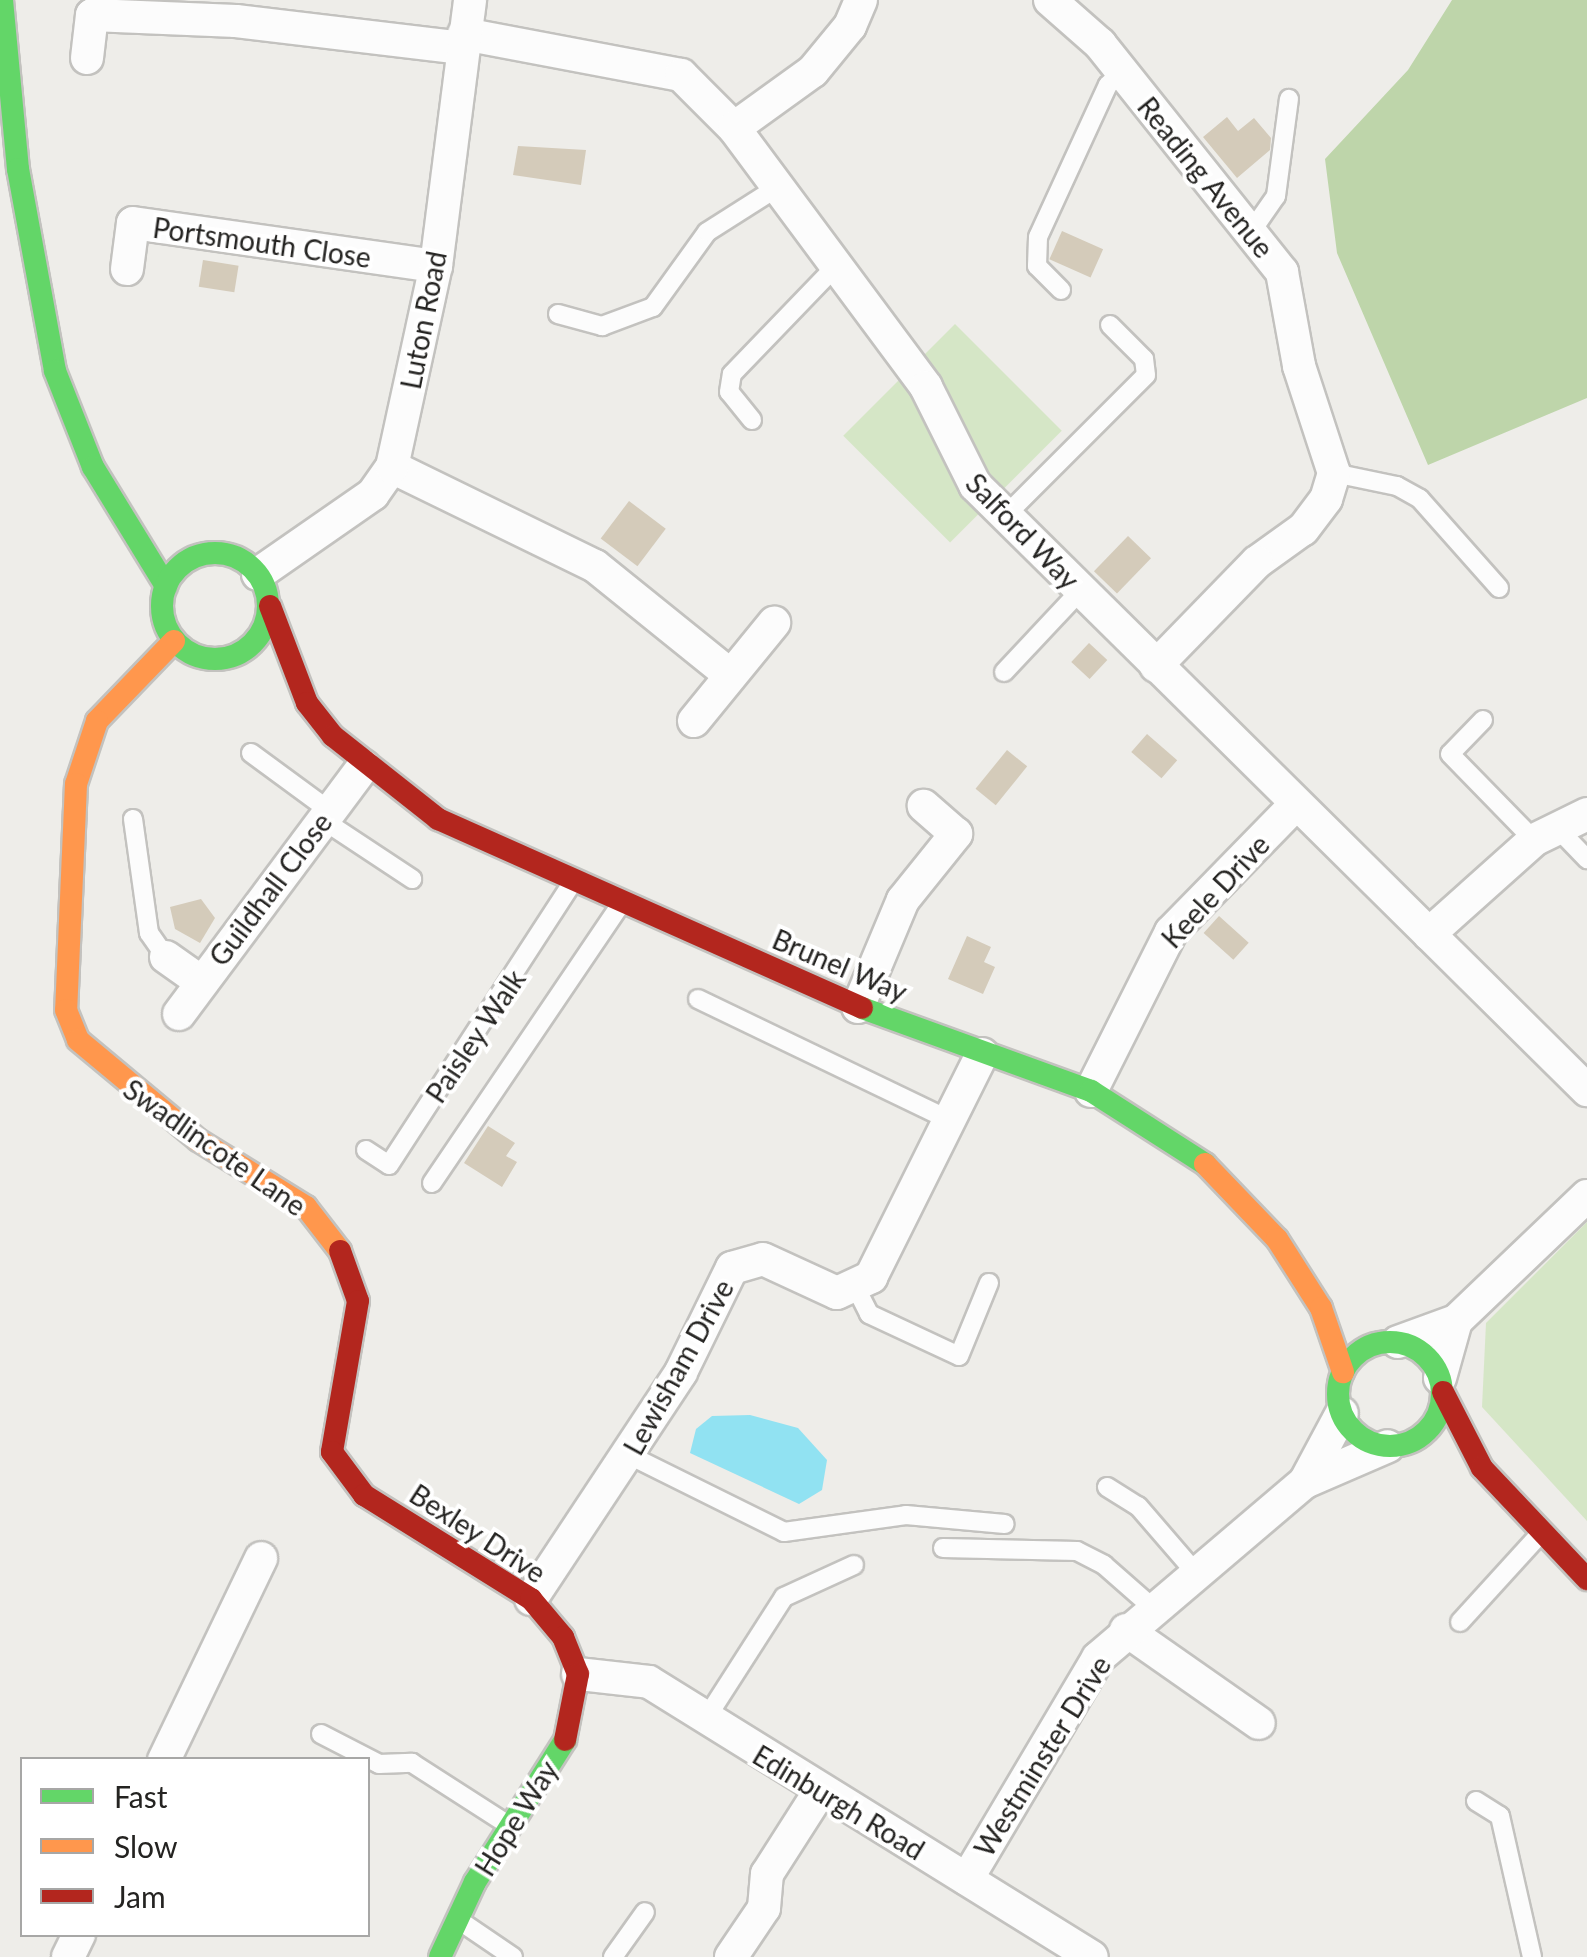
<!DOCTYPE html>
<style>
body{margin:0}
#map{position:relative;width:1587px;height:1957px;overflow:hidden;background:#eeede9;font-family:Lato,sans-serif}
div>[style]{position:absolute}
.green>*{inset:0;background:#d5e6c6;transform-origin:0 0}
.forest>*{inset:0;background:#bed5aa}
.water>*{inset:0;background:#91e2f2}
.building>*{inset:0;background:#d4cbba;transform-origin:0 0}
.roads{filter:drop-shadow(2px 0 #c3c2bf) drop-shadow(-2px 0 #c3c2bf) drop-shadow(0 2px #c3c2bf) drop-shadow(0 -2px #c3c2bf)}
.lane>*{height:18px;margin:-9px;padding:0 9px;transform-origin:9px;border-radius:9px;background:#fcfcfc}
.street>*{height:32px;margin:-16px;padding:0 16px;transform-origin:16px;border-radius:16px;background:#fcfcfc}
.fast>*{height:22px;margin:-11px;padding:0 11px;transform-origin:11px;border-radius:11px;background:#63d668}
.fast>.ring{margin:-11px;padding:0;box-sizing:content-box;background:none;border:22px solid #63d668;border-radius:50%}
.slow>*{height:22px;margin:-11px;padding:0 11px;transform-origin:11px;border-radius:11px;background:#ff974d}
.jam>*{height:22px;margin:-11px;padding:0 11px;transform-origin:11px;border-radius:11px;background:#b3261e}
span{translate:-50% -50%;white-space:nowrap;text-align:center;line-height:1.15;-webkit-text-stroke:8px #fff;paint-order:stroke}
.street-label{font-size:28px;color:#242321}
.legend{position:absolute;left:20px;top:1757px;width:350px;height:180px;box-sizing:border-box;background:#fff;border:2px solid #a7a7a6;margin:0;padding:12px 18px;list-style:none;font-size:30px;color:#242321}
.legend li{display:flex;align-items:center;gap:20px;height:50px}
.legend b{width:50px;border:2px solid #a7a7a6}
</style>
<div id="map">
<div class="green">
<div style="left:955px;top:324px;width:151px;height:158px;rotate:45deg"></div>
<div style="clip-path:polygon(1587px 1222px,1587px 1521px,1482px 1407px,1486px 1323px)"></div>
</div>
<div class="forest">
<div style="clip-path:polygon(1452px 0,1587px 0,1587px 398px,1428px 465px,1337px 253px,1325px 159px,1408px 70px)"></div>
</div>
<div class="water">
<div style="clip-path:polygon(750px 1415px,798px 1428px,827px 1460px,822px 1490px,799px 1504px,690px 1453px,696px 1429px,712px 1416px)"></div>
</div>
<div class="building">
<div style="clip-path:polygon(1227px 117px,1238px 131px,1254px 118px,1271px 138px,1270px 150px,1237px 178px,1203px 137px)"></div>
<div style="clip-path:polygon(518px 146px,586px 150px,581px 185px,513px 175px)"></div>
<div style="left:1062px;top:231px;width:45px;height:31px;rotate:24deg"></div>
<div style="left:203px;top:260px;width:36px;height:27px;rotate:9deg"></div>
<div style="left:629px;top:501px;width:46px;height:47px;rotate:37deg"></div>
<div style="left:1128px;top:536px;width:32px;height:49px;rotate:44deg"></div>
<div style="left:1089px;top:643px;width:25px;height:26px;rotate:43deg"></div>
<div style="left:1147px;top:734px;width:40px;height:24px;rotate:41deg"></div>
<div style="left:1007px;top:750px;width:26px;height:50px;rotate:39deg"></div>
<div style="clip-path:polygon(201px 899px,215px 918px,200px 943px,175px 929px,170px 907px)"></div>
<div style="left:1219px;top:916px;width:40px;height:23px;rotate:42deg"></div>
<div style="clip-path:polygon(967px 936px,991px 947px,984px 962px,995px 967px,983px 994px,948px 979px)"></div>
<div style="clip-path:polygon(488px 1126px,515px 1143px,506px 1156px,517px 1162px,502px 1187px,464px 1163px)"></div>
</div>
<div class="roads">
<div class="lane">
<div style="left:1253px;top:229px;width:40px;rotate:-55.1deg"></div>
<div style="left:1276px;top:196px;width:98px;rotate:-82.4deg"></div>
<div style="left:1061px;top:290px;width:34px;rotate:-135deg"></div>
<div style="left:1037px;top:266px;width:29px;rotate:-88deg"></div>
<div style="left:1038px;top:237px;width:167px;rotate:-65.3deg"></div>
<div style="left:1108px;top:85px;width:20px;rotate:-45deg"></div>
<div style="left:558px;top:314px;width:46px;rotate:15.3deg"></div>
<div style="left:602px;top:326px;width:54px;rotate:-20.4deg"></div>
<div style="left:653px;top:307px;width:92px;rotate:-54.2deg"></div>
<div style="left:707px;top:232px;width:84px;rotate:-32.4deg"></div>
<div style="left:752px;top:420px;width:36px;rotate:-129deg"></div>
<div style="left:729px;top:392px;width:18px;rotate:-81deg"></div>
<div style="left:732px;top:374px;width:150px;rotate:-46.1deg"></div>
<div style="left:1334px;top:473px;width:64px;rotate:11.7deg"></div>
<div style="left:1397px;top:486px;width:26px;rotate:29deg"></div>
<div style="left:1420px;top:499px;width:119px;rotate:48.4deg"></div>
<div style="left:1005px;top:516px;width:199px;rotate:-45deg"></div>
<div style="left:1146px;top:375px;width:16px;rotate:-97deg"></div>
<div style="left:1144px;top:359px;width:48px;rotate:-135deg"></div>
<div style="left:1004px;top:672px;width:111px;rotate:-46.8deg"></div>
<div style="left:1483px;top:720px;width:47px;rotate:134.1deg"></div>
<div style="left:1450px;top:754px;width:120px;rotate:45.7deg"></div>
<div style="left:251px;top:753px;width:98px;rotate:36.3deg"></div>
<div style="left:133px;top:819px;width:115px;rotate:82deg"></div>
<div style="left:149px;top:933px;width:29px;rotate:55deg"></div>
<div style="left:323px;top:820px;width:107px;rotate:33.5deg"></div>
<div style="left:1558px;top:829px;width:42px;rotate:46deg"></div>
<div style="left:698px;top:999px;width:279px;rotate:25.7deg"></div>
<div style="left:366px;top:1150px;width:27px;rotate:33deg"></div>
<div style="left:389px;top:1165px;width:338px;rotate:-57deg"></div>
<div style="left:432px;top:1183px;width:337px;rotate:-55.9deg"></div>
<div style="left:856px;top:1288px;width:29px;rotate:63deg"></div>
<div style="left:869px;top:1314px;width:99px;rotate:25deg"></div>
<div style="left:959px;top:1356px;width:79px;rotate:-67.7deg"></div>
<div style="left:629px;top:1455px;width:173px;rotate:26.4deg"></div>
<div style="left:784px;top:1532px;width:123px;rotate:-7.9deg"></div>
<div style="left:906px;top:1515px;width:99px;rotate:5.2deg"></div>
<div style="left:1107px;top:1487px;width:36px;rotate:32deg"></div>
<div style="left:1138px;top:1506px;width:87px;rotate:49.2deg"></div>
<div style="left:943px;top:1548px;width:134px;rotate:1.3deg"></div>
<div style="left:1077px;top:1551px;width:30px;rotate:27deg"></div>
<div style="left:1104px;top:1565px;width:64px;rotate:41.2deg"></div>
<div style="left:1460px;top:1622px;width:119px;rotate:-47.7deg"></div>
<div style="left:705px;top:1720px;width:146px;rotate:-57.3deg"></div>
<div style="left:784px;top:1597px;width:77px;rotate:-24.6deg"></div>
<div style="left:321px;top:1734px;width:65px;rotate:27.3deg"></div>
<div style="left:379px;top:1764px;width:33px;rotate:-2deg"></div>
<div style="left:412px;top:1763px;width:117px;rotate:32.7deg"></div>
<div style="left:1476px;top:1801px;width:28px;rotate:32deg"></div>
<div style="left:1500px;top:1816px;width:145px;rotate:77.2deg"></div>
<div style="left:460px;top:1921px;width:64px;rotate:34.2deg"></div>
<div style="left:613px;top:1957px;width:55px;rotate:-54.6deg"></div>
</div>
<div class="street">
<div style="left:1050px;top:0;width:67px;rotate:41.3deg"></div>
<div style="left:1100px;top:44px;width:292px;rotate:51.4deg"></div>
<div style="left:1282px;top:272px;width:96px;rotate:79.7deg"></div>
<div style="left:1299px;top:366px;width:113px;rotate:71.9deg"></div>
<div style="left:1334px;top:473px;width:27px;rotate:107deg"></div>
<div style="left:1326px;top:499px;width:38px;rotate:127deg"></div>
<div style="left:1303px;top:529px;width:57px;rotate:144.3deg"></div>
<div style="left:1257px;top:562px;width:145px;rotate:134.2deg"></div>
<div style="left:464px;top:34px;width:221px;rotate:10.7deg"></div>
<div style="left:681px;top:75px;width:75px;rotate:45deg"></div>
<div style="left:734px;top:128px;width:322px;rotate:53.4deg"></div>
<div style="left:926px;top:387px;width:110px;rotate:63.4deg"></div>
<div style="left:975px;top:485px;width:861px;rotate:44.67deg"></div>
<div style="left:87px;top:58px;width:43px;rotate:-83.4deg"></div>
<div style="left:92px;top:15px;width:144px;rotate:2.4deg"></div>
<div style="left:236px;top:21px;width:228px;rotate:6.8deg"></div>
<div style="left:734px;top:128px;width:97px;rotate:-35.8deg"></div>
<div style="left:813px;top:71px;width:58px;rotate:-50.6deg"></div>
<div style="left:850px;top:26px;width:28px;rotate:-67deg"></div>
<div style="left:127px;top:269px;width:46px;rotate:-82.6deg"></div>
<div style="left:133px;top:223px;width:306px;rotate:8.1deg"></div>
<div style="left:392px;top:467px;width:226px;rotate:26deg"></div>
<div style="left:595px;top:566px;width:174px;rotate:38.9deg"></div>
<div style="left:258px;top:574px;width:140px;rotate:-34.8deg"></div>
<div style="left:373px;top:494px;width:33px;rotate:-55deg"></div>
<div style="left:392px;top:467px;width:206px;rotate:-77.7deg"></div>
<div style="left:436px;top:266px;width:268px;rotate:-82.7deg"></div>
<div style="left:694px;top:721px;width:127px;rotate:-50.8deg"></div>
<div style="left:1429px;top:934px;width:141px;rotate:-41.8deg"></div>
<div style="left:1534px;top:840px;width:59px;rotate:-26.1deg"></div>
<div style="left:166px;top:957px;width:42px;rotate:35.2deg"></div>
<div style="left:858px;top:1007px;width:116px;rotate:-67.2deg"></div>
<div style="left:903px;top:900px;width:85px;rotate:-51.2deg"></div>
<div style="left:956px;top:834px;width:43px;rotate:-138.8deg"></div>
<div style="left:179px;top:1014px;width:309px;rotate:-53.3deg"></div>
<div style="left:1091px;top:1091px;width:178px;rotate:-63.3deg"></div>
<div style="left:1171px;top:932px;width:177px;rotate:-45.7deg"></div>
<div style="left:1398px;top:1342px;width:62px;rotate:-19.9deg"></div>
<div style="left:1456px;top:1321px;width:181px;rotate:-43.7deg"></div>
<div style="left:1440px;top:1378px;width:59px;rotate:-74.3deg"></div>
<div style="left:1305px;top:1482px;width:78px;rotate:-61.8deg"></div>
<div style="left:531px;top:1599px;width:272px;rotate:-56.5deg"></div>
<div style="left:681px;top:1372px;width:116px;rotate:-63.9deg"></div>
<div style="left:732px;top:1268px;width:32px;rotate:-16deg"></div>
<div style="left:763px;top:1259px;width:81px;rotate:24.7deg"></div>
<div style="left:837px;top:1293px;width:38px;rotate:-25deg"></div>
<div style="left:871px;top:1277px;width:249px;rotate:-63.5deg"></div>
<div style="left:1126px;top:1630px;width:162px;rotate:35deg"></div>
<div style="left:578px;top:1674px;width:71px;rotate:6.4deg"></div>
<div style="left:649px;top:1682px;width:521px;rotate:31.83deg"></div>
<div style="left:164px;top:1760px;width:224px;rotate:-64.3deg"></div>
<div style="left:967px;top:1879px;width:257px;rotate:-59.3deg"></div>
<div style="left:1098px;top:1658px;width:272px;rotate:-40.4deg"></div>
<div style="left:1305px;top:1482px;width:90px;rotate:-23.4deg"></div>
<div style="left:68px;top:1957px;width:25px;rotate:-64deg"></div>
<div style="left:731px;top:1957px;width:59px;rotate:-56deg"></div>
<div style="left:764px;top:1908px;width:34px;rotate:-85deg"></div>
<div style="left:767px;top:1874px;width:98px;rotate:-57.4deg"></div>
</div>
<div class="fast">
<div style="left:2px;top:0;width:170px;rotate:84.6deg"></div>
<div style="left:18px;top:169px;width:205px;rotate:79.6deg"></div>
<div style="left:55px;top:371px;width:103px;rotate:68.4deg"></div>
<div style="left:93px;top:467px;width:140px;rotate:58.5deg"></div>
<div class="ring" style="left:162px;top:553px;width:84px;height:84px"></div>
<div style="left:862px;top:1008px;width:244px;rotate:19.9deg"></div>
<div style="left:1091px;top:1091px;width:135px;rotate:32.6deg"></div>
<div class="ring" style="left:1338px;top:1342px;width:82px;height:82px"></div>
<div style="left:440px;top:1957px;width:83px;rotate:-65deg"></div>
<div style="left:475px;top:1882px;width:168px;rotate:-57.6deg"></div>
</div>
<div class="slow">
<div style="left:174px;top:641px;width:111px;rotate:133.9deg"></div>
<div style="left:97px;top:721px;width:66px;rotate:108.4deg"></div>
<div style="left:76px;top:784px;width:226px;rotate:92.5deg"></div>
<div style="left:66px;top:1010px;width:32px;rotate:68deg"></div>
<div style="left:78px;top:1040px;width:156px;rotate:39.8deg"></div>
<div style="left:198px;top:1140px;width:127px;rotate:31.8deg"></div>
<div style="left:306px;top:1207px;width:56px;rotate:52.3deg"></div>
<div style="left:1205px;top:1164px;width:104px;rotate:46.2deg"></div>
<div style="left:1277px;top:1239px;width:82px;rotate:57.5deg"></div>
<div style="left:1321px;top:1308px;width:68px;rotate:71deg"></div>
</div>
<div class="jam">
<div style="left:270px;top:606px;width:104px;rotate:69.1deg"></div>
<div style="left:307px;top:703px;width:42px;rotate:51.8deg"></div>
<div style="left:333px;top:736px;width:134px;rotate:38.3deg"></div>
<div style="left:438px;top:819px;width:464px;rotate:24deg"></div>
<div style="left:340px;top:1251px;width:53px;rotate:70.2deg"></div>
<div style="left:358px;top:1301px;width:153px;rotate:99.8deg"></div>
<div style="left:332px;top:1452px;width:54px;rotate:53.3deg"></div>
<div style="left:364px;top:1495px;width:197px;rotate:31.9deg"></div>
<div style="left:531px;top:1599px;width:50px;rotate:49.9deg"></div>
<div style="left:563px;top:1637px;width:40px;rotate:68deg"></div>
<div style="left:578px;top:1674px;width:67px;rotate:101.1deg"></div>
<div style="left:1443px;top:1392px;width:85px;rotate:62.8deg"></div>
<div style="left:1482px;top:1468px;width:153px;rotate:46.6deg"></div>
</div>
</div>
<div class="street-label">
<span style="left:1206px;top:177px;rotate:51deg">Reading Avenue</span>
<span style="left:262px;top:242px;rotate:8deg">Portsmouth Close</span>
<span style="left:423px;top:320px;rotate:-79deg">Luton Road</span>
<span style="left:1023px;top:531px;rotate:46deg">Salford Way</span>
<span style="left:270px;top:889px;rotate:-53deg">Guildhall Close</span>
<span style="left:1215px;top:891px;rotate:-47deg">Keele Drive</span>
<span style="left:840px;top:965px;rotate:23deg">Brunel Way</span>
<span style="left:475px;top:1036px;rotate:-56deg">Paisley Walk</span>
<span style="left:215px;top:1147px;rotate:35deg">Swadlincote Lane</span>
<span style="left:678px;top:1367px;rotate:-61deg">Lewisham Drive</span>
<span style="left:478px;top:1533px;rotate:33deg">Bexley Drive</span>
<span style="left:1042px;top:1756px;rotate:-58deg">Westminster Drive</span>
<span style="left:839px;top:1802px;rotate:31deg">Edinburgh Road</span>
<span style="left:516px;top:1818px;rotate:-58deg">Hope Way</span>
</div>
<ul class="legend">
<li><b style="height:12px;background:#63d668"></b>Fast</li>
<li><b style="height:12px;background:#ff974d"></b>Slow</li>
<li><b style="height:12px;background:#b3261e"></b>Jam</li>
</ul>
</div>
